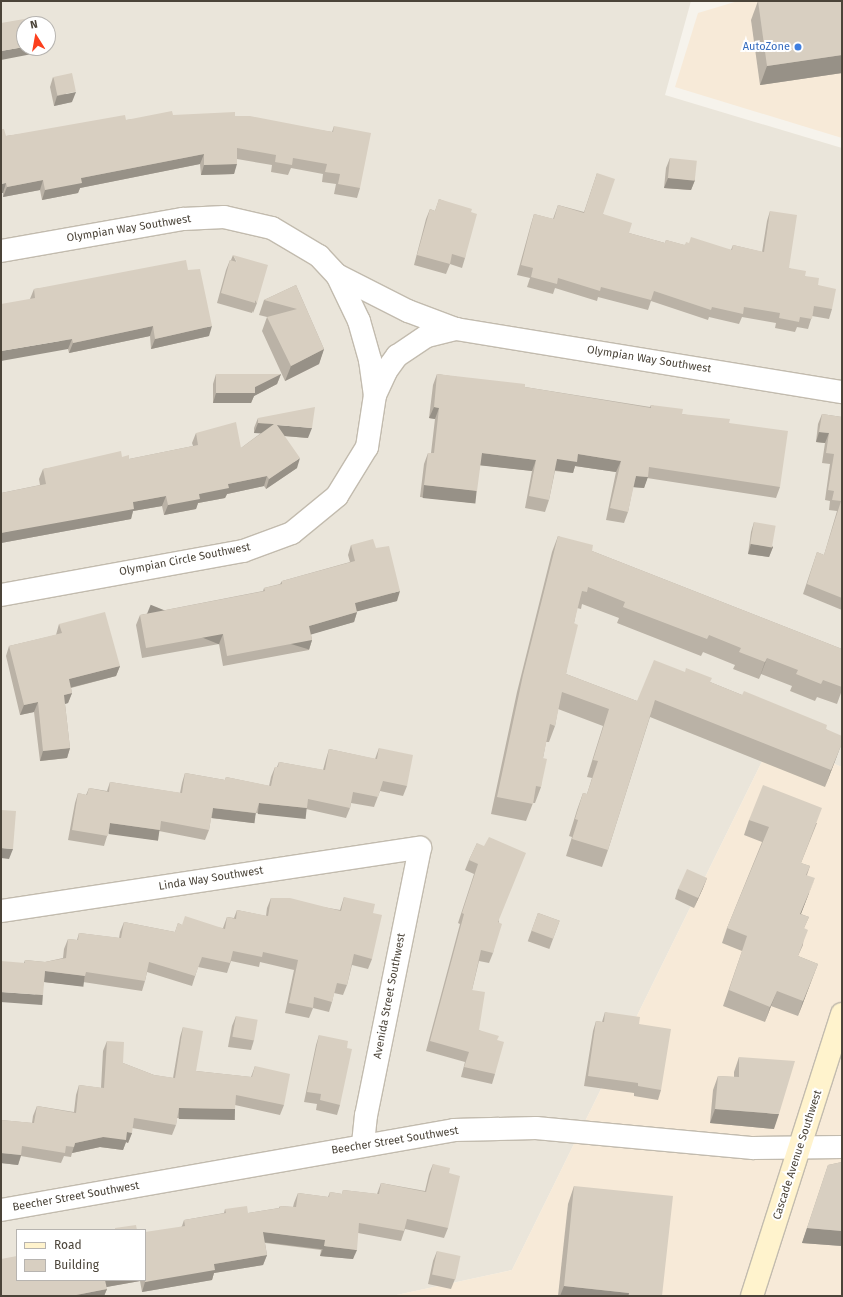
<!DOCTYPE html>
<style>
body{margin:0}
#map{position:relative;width:843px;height:1297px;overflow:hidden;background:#f6f3ec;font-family:"Fira Sans",sans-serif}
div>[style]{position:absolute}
.residential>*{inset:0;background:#eae5da}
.commercial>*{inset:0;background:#f7ead8}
.roads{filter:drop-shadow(1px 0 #c2bbae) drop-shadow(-1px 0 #c2bbae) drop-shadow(0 1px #c2bbae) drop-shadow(0 -1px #c2bbae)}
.minor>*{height:22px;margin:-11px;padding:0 11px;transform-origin:11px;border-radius:11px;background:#fff}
.tertiary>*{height:22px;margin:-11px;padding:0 11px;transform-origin:11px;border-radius:11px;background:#fff}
.secondary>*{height:22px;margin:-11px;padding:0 11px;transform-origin:11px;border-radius:11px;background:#fff3cd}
.wall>*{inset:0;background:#bab2a6;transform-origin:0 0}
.shaded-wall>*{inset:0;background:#979187;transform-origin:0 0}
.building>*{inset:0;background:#d8cfc1;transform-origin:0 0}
.dots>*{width:11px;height:11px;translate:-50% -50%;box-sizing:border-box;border:2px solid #fff;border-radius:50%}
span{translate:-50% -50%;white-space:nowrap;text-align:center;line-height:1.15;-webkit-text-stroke:4px #fff;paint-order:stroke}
.shop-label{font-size:11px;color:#366cbe}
.right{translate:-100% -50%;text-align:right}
.street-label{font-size:11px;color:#4b4439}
.frame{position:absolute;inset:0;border:2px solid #4b4439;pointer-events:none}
.legend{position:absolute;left:16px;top:1229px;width:130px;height:52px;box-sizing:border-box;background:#fff;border:1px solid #b7b4b0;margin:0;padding:5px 7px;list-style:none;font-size:12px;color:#4b4439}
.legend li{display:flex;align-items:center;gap:8px;height:20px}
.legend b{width:20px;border:1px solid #b7b4b0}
.north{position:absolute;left:16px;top:16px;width:40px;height:40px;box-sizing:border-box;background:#fff;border:1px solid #b7b4b0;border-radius:50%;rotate:349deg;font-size:11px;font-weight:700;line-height:16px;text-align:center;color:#4b4439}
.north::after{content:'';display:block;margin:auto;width:14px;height:18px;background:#fc3f1d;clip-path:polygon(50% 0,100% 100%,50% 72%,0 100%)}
</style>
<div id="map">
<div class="residential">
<div style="clip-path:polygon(evenodd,1px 1px,691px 1px,665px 95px,842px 148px,842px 767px,773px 739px,512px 1270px,392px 1296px,1px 1296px,1px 1px,24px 24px,48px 24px,48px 48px,24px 48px,24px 24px,1px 1px,17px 1230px,145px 1230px,145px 1280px,17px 1280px,17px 1230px)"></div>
</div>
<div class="commercial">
<div style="clip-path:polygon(738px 1px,842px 1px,842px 138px,675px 87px,698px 13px)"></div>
<div style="clip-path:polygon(773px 739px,842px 767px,842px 1296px,392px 1296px,512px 1270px)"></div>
</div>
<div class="roads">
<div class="minor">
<div style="left:1px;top:251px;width:185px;rotate:-10deg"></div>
<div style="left:183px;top:219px;width:41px;rotate:-2.8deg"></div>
<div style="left:224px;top:217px;width:49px;rotate:12.9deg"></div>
<div style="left:272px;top:228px;width:55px;rotate:30.8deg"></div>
<div style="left:319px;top:256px;width:26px;rotate:47deg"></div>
<div style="left:337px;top:275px;width:51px;rotate:64.4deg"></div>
<div style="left:359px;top:321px;width:41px;rotate:74.2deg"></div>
<div style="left:370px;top:360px;width:35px;rotate:82deg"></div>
<div style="left:375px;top:395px;width:53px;rotate:98.7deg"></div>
<div style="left:367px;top:447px;width:57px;rotate:121.5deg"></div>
<div style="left:337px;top:496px;width:58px;rotate:140.6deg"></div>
<div style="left:292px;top:533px;width:52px;rotate:159.8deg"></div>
<div style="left:243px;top:551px;width:246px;rotate:169.7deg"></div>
<div style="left:337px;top:275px;width:80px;rotate:26.9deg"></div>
<div style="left:408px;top:311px;width:51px;rotate:20.6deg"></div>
<div style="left:456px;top:329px;width:391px;rotate:9.3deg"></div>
<div style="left:375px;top:395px;width:26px;rotate:-65deg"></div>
<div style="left:386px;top:371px;width:19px;rotate:-54deg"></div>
<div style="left:397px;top:356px;width:36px;rotate:-34deg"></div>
<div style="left:427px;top:336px;width:30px;rotate:-14deg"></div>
<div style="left:1px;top:911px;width:424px;rotate:-8.6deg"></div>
<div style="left:420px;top:848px;width:272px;rotate:101.4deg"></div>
<div style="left:366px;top:1115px;width:30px;rotate:96deg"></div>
</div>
<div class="tertiary">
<div style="left:1px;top:1210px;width:460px;rotate:-10deg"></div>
<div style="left:454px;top:1130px;width:82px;rotate:-1.4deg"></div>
<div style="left:536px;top:1128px;width:218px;rotate:5.3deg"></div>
<div style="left:753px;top:1148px;width:89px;rotate:-0.6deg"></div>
</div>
<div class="secondary">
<div style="left:752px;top:1296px;width:296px;rotate:-72.3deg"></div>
</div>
</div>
<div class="wall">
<div style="clip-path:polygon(758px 1px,842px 1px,842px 73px,760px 85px,751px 20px)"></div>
<div style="clip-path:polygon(53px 77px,72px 102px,54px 106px,50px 87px)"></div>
<div style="clip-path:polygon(173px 115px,235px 116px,332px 132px,334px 126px,360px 188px,357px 198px,334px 194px,336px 184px,322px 182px,323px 174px,291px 168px,288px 175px,271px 172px,272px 165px,237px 159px,234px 174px,201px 175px,200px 164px,80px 188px,78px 193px,42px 200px,40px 190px,3px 197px,3px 193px,6px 136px,126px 120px)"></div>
<div style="clip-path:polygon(670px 158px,695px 180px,691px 190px,664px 188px,666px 168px)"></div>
<div style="clip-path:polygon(597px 173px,603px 214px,629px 233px,665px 243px,666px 240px,684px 245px,689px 243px,731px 250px,733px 245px,762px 252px,767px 221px,770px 211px,789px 268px,805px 276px,818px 285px,832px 309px,829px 319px,812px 316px,808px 329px,797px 327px,795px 332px,775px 328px,776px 323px,742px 317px,739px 324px,709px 317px,708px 320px,651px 301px,648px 310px,598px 297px,597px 301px,555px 288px,553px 294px,527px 287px,530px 278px,517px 275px,531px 224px,534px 214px,553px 219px,558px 205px,584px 212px)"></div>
<div style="clip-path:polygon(439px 199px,471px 212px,465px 258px,462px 268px,450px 264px,446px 274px,414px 265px,426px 219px,430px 209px,435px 211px)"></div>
<div style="clip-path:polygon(233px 255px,257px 303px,253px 313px,252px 311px,252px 313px,217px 303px,226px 270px,230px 260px,231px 260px)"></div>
<div style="clip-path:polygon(188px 270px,209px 336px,151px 349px,150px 336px,69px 353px,68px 349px,30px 299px,34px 289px)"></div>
<div style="clip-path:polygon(296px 285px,324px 349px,319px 364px,285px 381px,262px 331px,267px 317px,259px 315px,264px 300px)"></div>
<div style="clip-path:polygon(216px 374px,281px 374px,277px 384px,254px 396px,251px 403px,213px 403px,213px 384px)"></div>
<div style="clip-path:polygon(437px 374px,525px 387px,650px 407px,651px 405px,682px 414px,729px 423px,780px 487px,776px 498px,647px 478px,644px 488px,633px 487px,628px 512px,624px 523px,606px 520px,616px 472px,575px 466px,573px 473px,555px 471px,549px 500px,545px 512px,525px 508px,532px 471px,480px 465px,473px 503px,420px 497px,424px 464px,428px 453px,431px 453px,435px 419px,429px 418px,433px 385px)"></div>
<div style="clip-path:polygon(822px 414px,842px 417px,842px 610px,803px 594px,817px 552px,824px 555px,837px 511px,829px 510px,830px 501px,825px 500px,830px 464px,822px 463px,825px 443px,816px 442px,818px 424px)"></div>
<div style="clip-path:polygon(258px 418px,308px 438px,284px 436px,297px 468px,266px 489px,264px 486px,227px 494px,225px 498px,198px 503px,196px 509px,164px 515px,162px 506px,133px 511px,131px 519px,1px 543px,1px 493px,40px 485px,39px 479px,43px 469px,122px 457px,129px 459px,193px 446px,192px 443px,196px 433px,241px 448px,261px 433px,254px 433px,254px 428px)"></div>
<div style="clip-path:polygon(754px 522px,773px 547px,769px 557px,748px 554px,751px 532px)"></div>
<div style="clip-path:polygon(558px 536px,592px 551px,842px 649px,842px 690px,837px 704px,817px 697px,815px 701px,790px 691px,792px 686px,761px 674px,759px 679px,733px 669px,735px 665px,703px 652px,701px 656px,617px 623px,619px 618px,582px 604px,581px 609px,577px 608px,574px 623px,566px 674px,637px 701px,710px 682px,826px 729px,842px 743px,825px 787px,650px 717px,608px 850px,602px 867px,566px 856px,572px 837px,569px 836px,577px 810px,583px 793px,587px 794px,592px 778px,587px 777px,603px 726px,558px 709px,555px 726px,549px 742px,546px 742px,543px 758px,541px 787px,535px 803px,533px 803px,526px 821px,491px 814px,517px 692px,552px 552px)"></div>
<div style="clip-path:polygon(351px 545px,376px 548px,397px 601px,357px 611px,357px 612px,354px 622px,311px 634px,312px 640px,309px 650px,223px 666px,219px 644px,142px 658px,136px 625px,140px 615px,263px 591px,264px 588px,280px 584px,282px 581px,350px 562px,348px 555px)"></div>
<div style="clip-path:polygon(59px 624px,120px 666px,116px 676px,71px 688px,72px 693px,68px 703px,65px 704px,70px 748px,67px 758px,40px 761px,34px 712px,20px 715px,6px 656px,9px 646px,56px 635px)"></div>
<div style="clip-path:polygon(379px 748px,407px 786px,403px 796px,380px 791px,374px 807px,351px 803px,350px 808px,346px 818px,306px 809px,303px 818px,256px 813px,253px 823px,211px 818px,209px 830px,205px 840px,159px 831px,156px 840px,108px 833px,104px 846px,68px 840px,75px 803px,78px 793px,86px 795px,89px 788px,107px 791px,110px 782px,180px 793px,182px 783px,185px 773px,225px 780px,226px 777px,269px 786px,271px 777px,275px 767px,277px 767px,279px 762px,323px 770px,326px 759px,329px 749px,375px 759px)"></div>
<div style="clip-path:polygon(749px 820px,817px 823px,801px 863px,810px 866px,807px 875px,809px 893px,801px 914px,809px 917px,804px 928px,803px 945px,798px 956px,818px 964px,798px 1016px,771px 1006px,765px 1022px,723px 1006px,742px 951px,722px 943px,727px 928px,762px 842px,744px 835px)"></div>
<div style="clip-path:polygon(477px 843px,499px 922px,493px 953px,489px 963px,479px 961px,472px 990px,479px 1030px,497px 1040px,495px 1074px,492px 1084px,461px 1077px,465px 1062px,426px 1051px,460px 924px,458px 923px,474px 874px,465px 870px,469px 860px)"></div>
<div style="clip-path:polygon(707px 878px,703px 888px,694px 908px,675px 899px,678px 889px)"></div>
<div style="clip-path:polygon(344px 897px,373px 913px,372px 959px,368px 969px,352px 965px,347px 985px,343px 995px,334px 993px,332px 1002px,329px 1012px,313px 1008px,309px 1018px,285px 1013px,294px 970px,260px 962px,259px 967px,231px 961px,227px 973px,198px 967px,192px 986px,147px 972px,145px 981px,142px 991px,83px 982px,82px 986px,44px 982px,39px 1005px,24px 963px,25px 960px,45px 962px,63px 958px,64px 949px,68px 939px,77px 940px,79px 933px,119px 938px,120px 932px,124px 922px,175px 932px,178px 923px,182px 925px,223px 928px,227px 917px,234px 918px,237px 910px,266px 916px,267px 908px,271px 898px,340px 910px)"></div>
<div style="left:538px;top:913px;width:23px;height:30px;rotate:20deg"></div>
<div style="clip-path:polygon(605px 1012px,639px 1024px,661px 1090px,658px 1100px,634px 1096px,634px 1093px,584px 1086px,593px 1031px,596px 1021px,602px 1022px)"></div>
<div style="clip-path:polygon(236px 1016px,254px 1040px,251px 1050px,228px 1047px,232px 1026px)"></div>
<div style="clip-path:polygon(183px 1027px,196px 1071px,251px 1077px,255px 1066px,284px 1105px,280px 1115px,235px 1105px,231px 1119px,177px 1118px,176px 1125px,172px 1135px,132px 1128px,132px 1133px,128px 1143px,126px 1142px,123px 1150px,100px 1147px,72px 1153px,71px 1157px,64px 1156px,61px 1163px,21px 1156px,18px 1165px,1px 1163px,1px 1120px,32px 1123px,33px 1116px,37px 1106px,74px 1112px,76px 1095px,79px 1085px,101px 1088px,103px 1051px,107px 1041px,123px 1063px,154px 1075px,173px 1078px,180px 1037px)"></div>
<div style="clip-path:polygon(319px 1035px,340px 1105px,337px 1115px,316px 1110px,317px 1104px,304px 1102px,316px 1045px)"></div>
<div style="clip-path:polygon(739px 1057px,774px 1129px,710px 1123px,713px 1090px,718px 1076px,734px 1077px,734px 1072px)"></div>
<div style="clip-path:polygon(842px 1162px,842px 1246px,802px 1243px,828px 1165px)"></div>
<div style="clip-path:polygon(433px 1164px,449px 1173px,448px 1228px,444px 1238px,405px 1229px,401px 1241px,358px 1233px,353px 1259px,320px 1256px,321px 1250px,265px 1243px,267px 1255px,263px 1265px,214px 1273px,212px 1280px,142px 1292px,140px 1281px,106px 1287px,107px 1289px,104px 1296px,1px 1296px,17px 1280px,145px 1280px,182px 1226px,184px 1220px,224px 1213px,225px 1209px,248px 1213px,279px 1208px,280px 1206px,293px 1207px,294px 1203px,298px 1193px,328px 1197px,330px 1192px,342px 1194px,343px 1190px,377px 1194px,381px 1183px,425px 1191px,429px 1174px)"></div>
<div style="clip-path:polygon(574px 1186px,662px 1296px,558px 1296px,568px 1204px)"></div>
<div style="clip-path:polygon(437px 1251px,455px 1279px,451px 1289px,428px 1284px,433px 1261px)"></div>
</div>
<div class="shaded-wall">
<div style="clip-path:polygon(24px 47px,24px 48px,34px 48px,32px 54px,1px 60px,1px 51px)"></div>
<div style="clip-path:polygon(842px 55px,842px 73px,760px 85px,767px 66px)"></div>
<div style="clip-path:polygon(76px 92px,72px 102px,54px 106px,57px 96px)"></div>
<div style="clip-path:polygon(204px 154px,200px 164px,80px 188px,78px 193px,42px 200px,45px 190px,81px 178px)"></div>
<div style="clip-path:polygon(237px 164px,234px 174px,201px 175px,204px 165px)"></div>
<div style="clip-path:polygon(668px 178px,695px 180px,691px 190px,664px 188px)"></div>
<div style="clip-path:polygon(43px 180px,40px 190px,3px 197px,7px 187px)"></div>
<div style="clip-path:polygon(6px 183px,3px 193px,1px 193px,1px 184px)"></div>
<div style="clip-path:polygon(153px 326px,150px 336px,69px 353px,73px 343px)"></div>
<div style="clip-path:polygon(212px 326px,209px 336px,151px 349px,155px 339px)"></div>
<div style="clip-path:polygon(72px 339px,68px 349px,1px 361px,1px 351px)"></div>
<div style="clip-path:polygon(324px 349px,319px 364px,285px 381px,291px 366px)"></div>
<div style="clip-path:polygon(281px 374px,277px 384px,254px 396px,251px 403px,213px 403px,216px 393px,255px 387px)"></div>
<div style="clip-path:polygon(434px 407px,439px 408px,435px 419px,429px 418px)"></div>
<div style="clip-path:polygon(258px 423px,274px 424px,270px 434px,254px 433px)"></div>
<div style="clip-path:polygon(277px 425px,312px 428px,308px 438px,273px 435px)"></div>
<div style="clip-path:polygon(819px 432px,829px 433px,825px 443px,816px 442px)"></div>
<div style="clip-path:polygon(482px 453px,536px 460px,532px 471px,477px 465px)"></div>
<div style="clip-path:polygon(578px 454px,621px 461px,616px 472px,575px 466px,573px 473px,553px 470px,557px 459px)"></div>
<div style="clip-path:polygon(300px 458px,297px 468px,266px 489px,269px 479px)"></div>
<div style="clip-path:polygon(267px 476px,264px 486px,227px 494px,225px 498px,198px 503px,196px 509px,164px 515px,168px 505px,228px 484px)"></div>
<div style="clip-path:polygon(636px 476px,648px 477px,644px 488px,632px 487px)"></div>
<div style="left:424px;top:485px;width:53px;height:13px;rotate:6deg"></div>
<div style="clip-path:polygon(166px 496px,162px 506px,133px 511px,131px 519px,1px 543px,1px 533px,133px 502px)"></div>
<div style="clip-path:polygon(751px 544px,773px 547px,769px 557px,748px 554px)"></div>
<div style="clip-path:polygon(400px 591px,397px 601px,351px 613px,355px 603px)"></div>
<div style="clip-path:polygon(357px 612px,354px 622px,306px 636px,309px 626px)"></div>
<div style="left:223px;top:634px;width:11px;height:78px;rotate:112deg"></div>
<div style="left:312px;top:640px;width:10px;height:86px;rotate:107deg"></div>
<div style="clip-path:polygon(767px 658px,761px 674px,759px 679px,765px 662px)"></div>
<div style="clip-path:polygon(120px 666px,116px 676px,65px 689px,69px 679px)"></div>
<div style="clip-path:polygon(72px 693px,68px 703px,61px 705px,64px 695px)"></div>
<div style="clip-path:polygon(38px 702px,34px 712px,20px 715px,24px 705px)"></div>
<div style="clip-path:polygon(842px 743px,838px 753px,825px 787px,831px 770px)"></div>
<div style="clip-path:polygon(70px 748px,67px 758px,40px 761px,43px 751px)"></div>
<div style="left:259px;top:803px;width:48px;height:11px;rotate:6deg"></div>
<div style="left:213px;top:808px;width:43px;height:10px;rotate:7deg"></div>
<div style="left:110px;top:823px;width:50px;height:11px;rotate:8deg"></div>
<div style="clip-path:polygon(1px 848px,13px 849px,9px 859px,1px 858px)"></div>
<div style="clip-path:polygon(707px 878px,703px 888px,694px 908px,698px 898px)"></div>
<div style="clip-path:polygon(815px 878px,809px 893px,795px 929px,800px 914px)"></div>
<div style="clip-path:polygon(818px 964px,812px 979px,798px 1016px,803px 1001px)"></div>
<div style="left:45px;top:971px;width:40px;height:11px;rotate:7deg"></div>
<div style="clip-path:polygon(777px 991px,771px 1006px,765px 1022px,770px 1007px)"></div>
<div style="left:1px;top:992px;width:42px;height:10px;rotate:4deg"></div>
<div style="left:179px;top:1108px;width:56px;height:11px;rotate:1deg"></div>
<div style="clip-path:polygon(715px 1109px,779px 1114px,774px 1129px,710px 1123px)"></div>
<div style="clip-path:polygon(127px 1132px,132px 1133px,128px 1143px,126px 1142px,123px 1150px,100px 1147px,72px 1153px,75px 1143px)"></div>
<div style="clip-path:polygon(1px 1153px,21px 1155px,18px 1165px,1px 1163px)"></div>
<div style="clip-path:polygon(807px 1228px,842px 1231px,842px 1246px,802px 1243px)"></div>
<div style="left:263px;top:1232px;width:63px;height:10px;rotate:7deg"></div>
<div style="clip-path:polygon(324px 1246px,357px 1250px,353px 1259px,320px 1256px)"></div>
<div style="clip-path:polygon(267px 1255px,263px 1265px,214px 1273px,212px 1280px,142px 1292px,145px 1282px,214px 1264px)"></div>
<div style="clip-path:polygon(104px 1280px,140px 1280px,140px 1281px,101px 1288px)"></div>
<div style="clip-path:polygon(564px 1286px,629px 1293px,628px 1296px,560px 1296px)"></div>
<div style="clip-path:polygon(107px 1289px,104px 1296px,71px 1296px)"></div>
</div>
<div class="building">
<div style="clip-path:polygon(758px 1px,842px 1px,842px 55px,767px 66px)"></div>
<div style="clip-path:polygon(30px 18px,32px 24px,24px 24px,24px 47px,1px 51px,1px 23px)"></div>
<div style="left:72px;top:73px;width:19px;height:19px;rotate:78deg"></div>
<div style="clip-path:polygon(172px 111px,173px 115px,235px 112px,235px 116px,250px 116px,333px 132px,334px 126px,371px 133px,360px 188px,338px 184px,340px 174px,325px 172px,327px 164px,293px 158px,292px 165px,275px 162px,276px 155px,237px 148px,237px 164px,204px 165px,204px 154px,81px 178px,82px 183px,45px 190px,43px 180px,7px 187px,6px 183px,1px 184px,1px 129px,4px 129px,6px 136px,125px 115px,126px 120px)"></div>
<div style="left:670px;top:158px;width:27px;height:20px;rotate:6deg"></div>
<div style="clip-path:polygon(597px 173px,615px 179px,603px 214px,632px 223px,629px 233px,665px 243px,666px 240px,685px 245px,686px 242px,689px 243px,691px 237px,732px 250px,733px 245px,764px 252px,770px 211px,797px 215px,789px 268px,806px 271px,805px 276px,819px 278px,818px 285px,836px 289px,832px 309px,814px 306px,812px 319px,800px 317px,799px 322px,779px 318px,780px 313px,744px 307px,743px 314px,712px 307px,711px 310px,654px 291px,651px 300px,601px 287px,600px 291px,558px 278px,557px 284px,531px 277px,533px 268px,521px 265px,534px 214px,554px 219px,558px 205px,584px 213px)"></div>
<div style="clip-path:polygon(439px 199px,472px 209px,471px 212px,477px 214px,465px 258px,452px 254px,450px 264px,417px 255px,430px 209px,435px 211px)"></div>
<div style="clip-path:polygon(233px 255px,268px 265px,257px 303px,255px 300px,255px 303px,221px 293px,230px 260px,237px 262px)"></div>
<div style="clip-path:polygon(186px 260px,188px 270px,200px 269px,212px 326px,155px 339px,153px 326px,73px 343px,72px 339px,1px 351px,1px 304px,35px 298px,34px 289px)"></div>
<div style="clip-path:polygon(296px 285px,324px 349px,291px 366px,267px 317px,297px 309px,264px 300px)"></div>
<div style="clip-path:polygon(216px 374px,281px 374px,255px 387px,255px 393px,216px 393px)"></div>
<div style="clip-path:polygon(437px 374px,525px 384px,525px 387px,651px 408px,651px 405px,683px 409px,682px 414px,730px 419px,729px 423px,788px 431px,780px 487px,649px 467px,648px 477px,636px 476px,628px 512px,610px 508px,621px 461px,578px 454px,577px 462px,557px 459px,549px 500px,529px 496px,536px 460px,482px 453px,477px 491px,424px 485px,428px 453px,434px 453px,439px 408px,434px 407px)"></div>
<div style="clip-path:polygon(315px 407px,312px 428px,277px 425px,300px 458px,269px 479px,267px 476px,228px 484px,229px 488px,199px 494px,200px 499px,168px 505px,166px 496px,133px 502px,134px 509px,1px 533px,1px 493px,46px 484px,43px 469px,121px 451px,122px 457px,129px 455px,129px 459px,198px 445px,196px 433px,236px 422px,241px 448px,274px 424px,258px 423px,258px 418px)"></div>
<div style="clip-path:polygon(822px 414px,842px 417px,842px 598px,807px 584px,817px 552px,824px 555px,841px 501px,832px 500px,834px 491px,828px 490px,834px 454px,826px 453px,829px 433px,819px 432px)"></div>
<div style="left:754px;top:522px;width:22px;height:22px;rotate:10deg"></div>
<div style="clip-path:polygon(558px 536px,593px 545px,592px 551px,842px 649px,842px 687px,823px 680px,821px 684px,796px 674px,798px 670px,767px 658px,765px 662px,739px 652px,741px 648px,709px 635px,707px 639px,623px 607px,625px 602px,588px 587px,587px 592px,582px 591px,574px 623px,578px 625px,566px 674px,637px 701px,654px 660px,685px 672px,686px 668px,712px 678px,710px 682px,742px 695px,744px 691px,827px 725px,826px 729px,842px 736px,842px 743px,831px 770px,655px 700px,608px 850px,572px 839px,578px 820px,575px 819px,583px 793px,587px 794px,598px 761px,593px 760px,609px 709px,562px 692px,555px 726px,550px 724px,543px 758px,547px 759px,541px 787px,536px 786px,533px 804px,497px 797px,523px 675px)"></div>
<div style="clip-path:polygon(373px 539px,376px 548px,389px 546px,400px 591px,355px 603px,357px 612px,309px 626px,312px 640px,227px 656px,223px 634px,146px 648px,140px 615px,265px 591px,264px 588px,282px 584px,282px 581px,355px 561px,351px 545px)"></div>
<div style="clip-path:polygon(105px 612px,120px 666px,69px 679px,72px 693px,64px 695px,70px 748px,43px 751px,38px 702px,24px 705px,9px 646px,62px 633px,59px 624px)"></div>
<div style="clip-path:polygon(379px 748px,413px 755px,407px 786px,383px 781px,378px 797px,353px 792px,350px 808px,308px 799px,307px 808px,259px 803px,256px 813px,213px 808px,209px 830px,161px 821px,160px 830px,110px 823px,108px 836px,72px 830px,78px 793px,87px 795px,89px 788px,109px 792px,110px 782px,182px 793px,185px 773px,225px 780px,226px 777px,271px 786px,275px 767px,278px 767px,279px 762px,325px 770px,329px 749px,377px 759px)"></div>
<div style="clip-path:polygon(763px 785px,822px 808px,801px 863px,810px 866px,806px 875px,815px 878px,800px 914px,809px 917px,804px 928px,808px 930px,798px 956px,818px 964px,803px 1001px,777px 991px,770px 1007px,729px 990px,747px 936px,727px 928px,769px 827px,749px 820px)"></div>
<div style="clip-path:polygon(1px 810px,16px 811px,13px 849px,1px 848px)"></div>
<div style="clip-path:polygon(489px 837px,526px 853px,498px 922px,502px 924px,493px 953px,481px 950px,472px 990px,485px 992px,479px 1030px,499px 1036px,497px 1040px,504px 1042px,495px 1074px,464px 1067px,469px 1052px,430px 1041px,464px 914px,462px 913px,478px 864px,469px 860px,477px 843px,484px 846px)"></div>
<div style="left:687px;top:869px;width:22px;height:22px;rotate:24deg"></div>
<div style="clip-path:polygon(344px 897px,375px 904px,373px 913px,382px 915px,372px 959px,354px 954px,347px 985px,337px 983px,332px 1002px,314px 997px,313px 1008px,289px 1003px,298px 960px,263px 952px,262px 957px,233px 951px,230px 963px,202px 957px,195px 976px,149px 962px,145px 981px,86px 972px,85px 976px,45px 971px,43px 995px,1px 992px,1px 961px,25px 963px,25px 960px,45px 962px,66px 958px,68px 939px,78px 940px,79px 933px,121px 938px,124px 922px,175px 932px,178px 923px,182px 925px,185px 916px,225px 929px,227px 917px,236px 919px,237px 910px,268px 916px,271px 898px,290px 898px,341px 911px)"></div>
<div style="left:538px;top:913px;width:23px;height:19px;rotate:20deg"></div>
<div style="clip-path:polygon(605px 1012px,640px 1017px,639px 1024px,671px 1029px,661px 1090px,638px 1086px,638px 1083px,588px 1076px,596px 1021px,604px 1022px)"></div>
<div style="left:236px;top:1016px;width:22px;height:21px;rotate:10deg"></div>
<div style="clip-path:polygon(183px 1027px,203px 1031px,196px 1071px,252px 1077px,255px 1066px,290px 1074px,284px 1105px,236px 1095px,235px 1109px,179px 1108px,176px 1125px,134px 1118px,132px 1133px,127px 1132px,126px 1140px,103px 1137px,75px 1143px,74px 1147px,66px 1146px,65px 1153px,22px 1146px,21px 1155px,1px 1153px,1px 1120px,34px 1123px,37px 1106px,76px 1113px,79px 1085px,104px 1088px,107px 1041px,124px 1042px,123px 1063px,154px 1075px,175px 1078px)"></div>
<div style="clip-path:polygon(319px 1035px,348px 1041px,347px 1048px,352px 1049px,340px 1105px,320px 1100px,321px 1094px,307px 1092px)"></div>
<div style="clip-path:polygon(739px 1057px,795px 1061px,779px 1114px,715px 1109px,718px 1076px,739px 1077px)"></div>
<div style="clip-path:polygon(842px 1162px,842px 1231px,807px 1228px,828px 1165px)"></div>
<div style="clip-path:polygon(433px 1164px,450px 1168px,449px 1173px,460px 1176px,448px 1228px,407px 1219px,404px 1231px,359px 1223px,357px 1250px,324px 1246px,325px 1240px,263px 1232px,267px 1255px,214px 1264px,215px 1270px,145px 1282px,145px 1232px,185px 1226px,184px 1220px,226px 1213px,225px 1209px,247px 1206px,248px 1213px,280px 1208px,280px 1206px,296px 1207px,298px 1193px,329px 1197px,330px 1192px,342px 1194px,343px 1190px,379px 1194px,381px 1183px,426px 1192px)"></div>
<div style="clip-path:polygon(574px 1186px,673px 1196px,662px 1296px,629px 1296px,629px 1293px,564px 1286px)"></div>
<div style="clip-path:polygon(136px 1225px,137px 1230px,115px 1230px,115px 1228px)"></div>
<div style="left:437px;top:1251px;width:24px;height:24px;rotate:12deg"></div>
<div style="clip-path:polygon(17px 1256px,17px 1280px,105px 1280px,107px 1289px,71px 1296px,1px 1296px,1px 1259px)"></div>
</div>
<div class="dots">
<div style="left:798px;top:47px;background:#3f7fe0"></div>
</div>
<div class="shop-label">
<span class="right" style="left:790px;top:47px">AutoZone</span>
</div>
<div class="street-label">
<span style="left:129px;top:229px;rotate:-9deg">Olympian Way Southwest</span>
<span style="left:649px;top:360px;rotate:9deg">Olympian Way Southwest</span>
<span style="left:185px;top:560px;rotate:-11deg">Olympian Circle Southwest</span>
<span style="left:211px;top:879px;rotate:-9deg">Linda Way Southwest</span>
<span style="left:390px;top:996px;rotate:-79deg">Avenida Street Southwest</span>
<span style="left:395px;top:1141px;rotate:-9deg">Beecher Street Southwest</span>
<span style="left:798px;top:1155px;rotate:-72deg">Cascade Avenue Southwest</span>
<span style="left:76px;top:1197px;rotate:-10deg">Beecher Street Southwest</span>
</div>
<div class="frame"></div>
<ul class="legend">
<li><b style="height:5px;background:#fff3cd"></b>Road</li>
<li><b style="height:11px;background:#d8cfc1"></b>Building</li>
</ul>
<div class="north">N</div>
</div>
